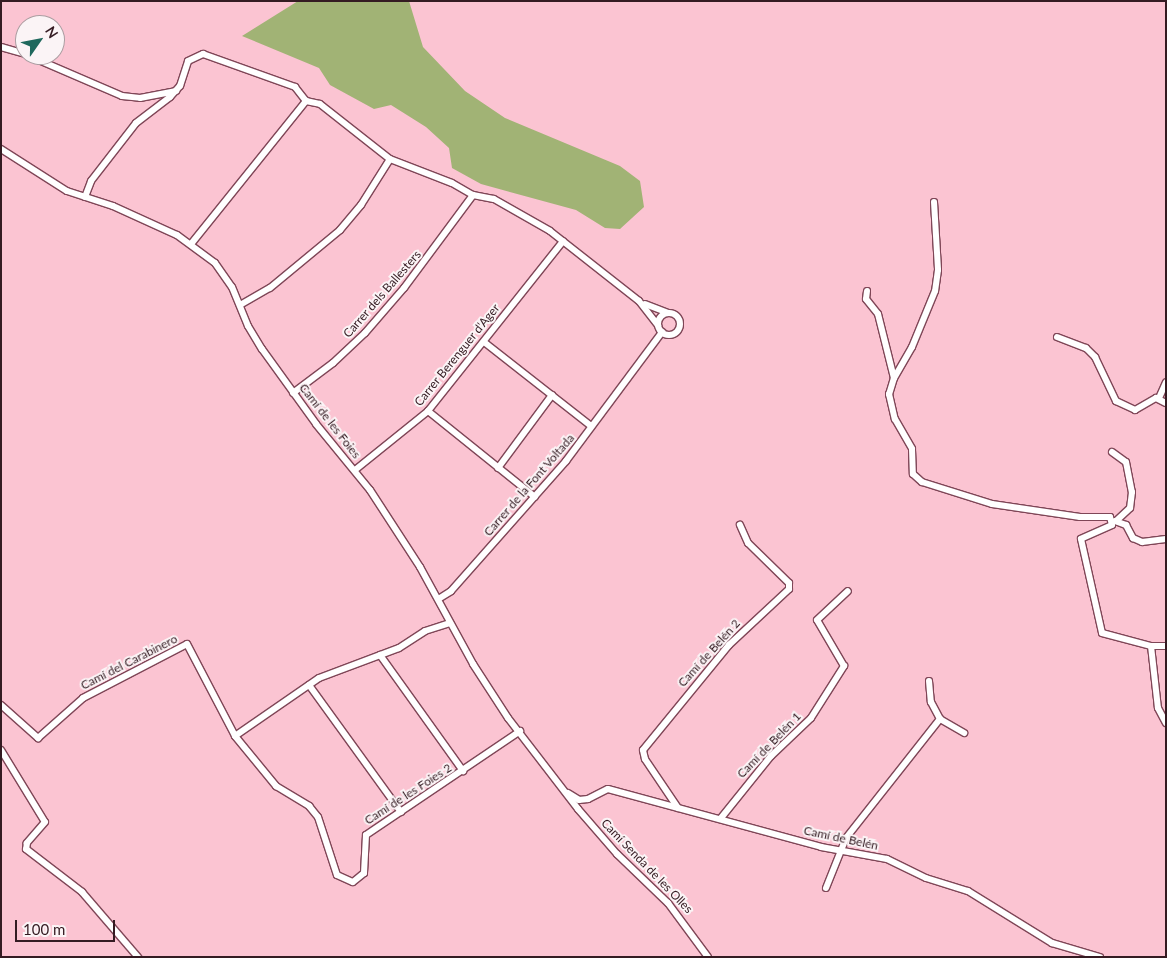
<!DOCTYPE html>
<meta charset="utf-8">
<style>
body{margin:0}
#map{position:relative;width:1167px;height:958px;overflow:hidden;background:#fbc4d2;font-family:Lato,sans-serif}
div>[style]{position:absolute}
.green>*{inset:0;background:#a1b375}
.roads{filter:drop-shadow(1px 0 #7f4657) drop-shadow(-1px 0 #7f4657) drop-shadow(0 1px #7f4657) drop-shadow(0 -1px #7f4657)}
.minor>*{height:6px;margin:-3px;padding:0 3px;transform-origin:3px;border-radius:3px;background:#fff}
.minor>.ring{margin:-3px;padding:0;box-sizing:content-box;background:none;border:6px solid #fff;border-radius:50%}
span{translate:-50% -50%;white-space:nowrap;text-align:center;line-height:1.15;-webkit-text-stroke:4px #fbf4f6;paint-order:stroke}
.street-label{font-size:12px;color:#341b22}
.frame{position:absolute;inset:0;border:2px solid #341b22;pointer-events:none}
.north{position:absolute;left:15px;top:15px;width:50px;height:50px;box-sizing:border-box;background:#fbf4f6;border:1px solid #ab9da1;border-radius:50%;rotate:57deg;font-size:14px;font-weight:700;line-height:20px;text-align:center;color:#341b22}
.north::after{content:'';display:block;margin:auto;width:18px;height:22px;background:#1f685d;clip-path:polygon(50% 0,100% 100%,50% 72%,0 100%)}
.scale{position:absolute;left:15px;top:920px;width:100px;height:22px;box-sizing:border-box;border:2px solid #341b22;border-top:0;padding-left:6px;font-size:15px;line-height:18px;white-space:nowrap;color:#341b22;-webkit-text-stroke:4px #fbf4f6;paint-order:stroke}
</style>
<div id="map">
<div class="green">
<div style="clip-path:polygon(298px 1px,409px 1px,423px 47px,465px 91px,505px 118px,620px 166px,640px 181px,644px 207px,620px 229px,605px 228px,576px 210px,481px 184px,452px 168px,449px 148px,426px 127px,391px 105px,374px 109px,330px 85px,319px 68px,242px 36px)"></div>
</div>
<div class="roads">
<div class="minor">
<div style="left:1px;top:47px;width:25px;rotate:16deg"></div>
<div style="left:27px;top:55px;width:103px;rotate:23.3deg"></div>
<div style="left:122px;top:96px;width:18px;rotate:6deg"></div>
<div style="left:140px;top:98px;width:37px;rotate:-11deg"></div>
<div style="left:1px;top:149px;width:78px;rotate:32.5deg"></div>
<div style="left:67px;top:191px;width:48px;rotate:18.1deg"></div>
<div style="left:113px;top:206px;width:70px;rotate:24.4deg"></div>
<div style="left:177px;top:235px;width:47px;rotate:36.4deg"></div>
<div style="left:215px;top:263px;width:29px;rotate:55deg"></div>
<div style="left:232px;top:287px;width:42px;rotate:67.7deg"></div>
<div style="left:248px;top:326px;width:27px;rotate:59deg"></div>
<div style="left:262px;top:349px;width:92px;rotate:54.2deg"></div>
<div style="left:316px;top:424px;width:85px;rotate:50.7deg"></div>
<div style="left:370px;top:490px;width:92px;rotate:57deg"></div>
<div style="left:420px;top:567px;width:111px;rotate:61.3deg"></div>
<div style="left:473px;top:664px;width:64px;rotate:57.1deg"></div>
<div style="left:508px;top:718px;width:115px;rotate:52.4deg"></div>
<div style="left:578px;top:809px;width:60px;rotate:49.1deg"></div>
<div style="left:617px;top:854px;width:71px;rotate:43.9deg"></div>
<div style="left:668px;top:903px;width:67px;rotate:53.5deg"></div>
<div style="left:85px;top:197px;width:17px;rotate:-69deg"></div>
<div style="left:91px;top:181px;width:73px;rotate:-52.2deg"></div>
<div style="left:136px;top:123px;width:43px;rotate:-37.4deg"></div>
<div style="left:170px;top:97px;width:15px;rotate:-48deg"></div>
<div style="left:180px;top:86px;width:26px;rotate:-72deg"></div>
<div style="left:188px;top:61px;width:17px;rotate:-25deg"></div>
<div style="left:203px;top:54px;width:98px;rotate:19.7deg"></div>
<div style="left:295px;top:87px;width:18px;rotate:52deg"></div>
<div style="left:306px;top:101px;width:14px;rotate:12deg"></div>
<div style="left:320px;top:104px;width:89px;rotate:38.2deg"></div>
<div style="left:390px;top:159px;width:66px;rotate:21.2deg"></div>
<div style="left:452px;top:183px;width:24px;rotate:30deg"></div>
<div style="left:473px;top:195px;width:21px;rotate:11deg"></div>
<div style="left:494px;top:199px;width:64px;rotate:29.7deg"></div>
<div style="left:550px;top:231px;width:113px;rotate:38.2deg"></div>
<div style="left:639px;top:301px;width:31px;rotate:52deg"></div>
<div style="left:934px;top:202px;width:68px;rotate:86.6deg"></div>
<div style="left:938px;top:270px;width:21px;rotate:98deg"></div>
<div style="left:935px;top:291px;width:61px;rotate:112.3deg"></div>
<div style="left:912px;top:347px;width:36px;rotate:120deg"></div>
<div style="left:894px;top:378px;width:17px;rotate:107deg"></div>
<div style="left:889px;top:394px;width:26px;rotate:77deg"></div>
<div style="left:895px;top:419px;width:34px;rotate:60deg"></div>
<div style="left:912px;top:449px;width:25px;rotate:88deg"></div>
<div style="left:913px;top:474px;width:12px;rotate:42deg"></div>
<div style="left:922px;top:482px;width:73px;rotate:17.4deg"></div>
<div style="left:992px;top:504px;width:89px;rotate:8.4deg"></div>
<div style="left:1080px;top:517px;width:30px"></div>
<div style="left:1110px;top:517px;width:8px;rotate:76deg"></div>
<div style="left:1112px;top:525px;width:34px;rotate:156deg"></div>
<div style="left:1081px;top:539px;width:96px;rotate:77.4deg"></div>
<div style="left:1102px;top:633px;width:51px;rotate:14.9deg"></div>
<div style="left:1151px;top:646px;width:15px"></div>
<div style="left:191px;top:244px;width:184px;rotate:-51.2deg"></div>
<div style="left:867px;top:291px;width:8px;rotate:97deg"></div>
<div style="left:866px;top:299px;width:19px;rotate:51deg"></div>
<div style="left:878px;top:314px;width:66px;rotate:76deg"></div>
<div style="left:645px;top:304px;width:25px;rotate:21deg"></div>
<div style="left:240px;top:305px;width:34px;rotate:-30deg"></div>
<div style="left:270px;top:288px;width:91px;rotate:-39.6deg"></div>
<div style="left:340px;top:230px;width:33px;rotate:-50deg"></div>
<div style="left:361px;top:205px;width:54px;rotate:-57.8deg"></div>
<div class="ring" style="left:658px;top:313px;width:16px;height:16px"></div>
<div style="left:1057px;top:337px;width:31px;rotate:21deg"></div>
<div style="left:1086px;top:348px;width:13px;rotate:45deg"></div>
<div style="left:1095px;top:357px;width:49px;rotate:64.5deg"></div>
<div style="left:1116px;top:401px;width:21px;rotate:25deg"></div>
<div style="left:1135px;top:410px;width:24px;rotate:-30deg"></div>
<div style="left:1156px;top:398px;width:11px;rotate:27deg"></div>
<div style="left:484px;top:342px;width:135px;rotate:38.1deg"></div>
<div style="left:293px;top:393px;width:50px;rotate:-36.9deg"></div>
<div style="left:333px;top:363px;width:44px;rotate:-43.2deg"></div>
<div style="left:365px;top:333px;width:60px;rotate:-49.1deg"></div>
<div style="left:404px;top:288px;width:116px;rotate:-53.4deg"></div>
<div style="left:1159px;top:398px;width:17px;rotate:-66deg"></div>
<div style="left:428px;top:411px;width:137px;rotate:38.8deg"></div>
<div style="left:1112px;top:452px;width:17px;rotate:36deg"></div>
<div style="left:1126px;top:462px;width:31px;rotate:79deg"></div>
<div style="left:1132px;top:492px;width:16px;rotate:97deg"></div>
<div style="left:1130px;top:508px;width:19px;rotate:137deg"></div>
<div style="left:498px;top:468px;width:91px;rotate:-53.5deg"></div>
<div style="left:355px;top:470px;width:94px;rotate:-38.9deg"></div>
<div style="left:428px;top:411px;width:217px;rotate:-51.5deg"></div>
<div style="left:1115px;top:521px;width:12px;rotate:20deg"></div>
<div style="left:1126px;top:525px;width:15px;rotate:62deg"></div>
<div style="left:1133px;top:538px;width:10px;rotate:24deg"></div>
<div style="left:1142px;top:542px;width:24px;rotate:-7deg"></div>
<div style="left:440px;top:598px;width:13px;rotate:-32deg"></div>
<div style="left:451px;top:591px;width:174px;rotate:-48.5deg"></div>
<div style="left:566px;top:461px;width:161px;rotate:-53.3deg"></div>
<div style="left:1151px;top:646px;width:62px;rotate:83.6deg"></div>
<div style="left:1158px;top:708px;width:17px;rotate:62deg"></div>
<div style="left:380px;top:655px;width:143px;rotate:54.4deg"></div>
<div style="left:929px;top:681px;width:21px;rotate:85deg"></div>
<div style="left:931px;top:702px;width:19px;rotate:62deg"></div>
<div style="left:309px;top:685px;width:157px;rotate:54.1deg"></div>
<div style="left:1px;top:705px;width:50px;rotate:41.7deg"></div>
<div style="left:38px;top:738px;width:60px;rotate:-41.6deg"></div>
<div style="left:83px;top:698px;width:117px;rotate:-27.4deg"></div>
<div style="left:187px;top:644px;width:104px;rotate:62.4deg"></div>
<div style="left:235px;top:736px;width:65px;rotate:50.6deg"></div>
<div style="left:276px;top:786px;width:39px;rotate:31deg"></div>
<div style="left:309px;top:806px;width:14px;rotate:51deg"></div>
<div style="left:318px;top:817px;width:61px;rotate:71.9deg"></div>
<div style="left:337px;top:875px;width:17px;rotate:24deg"></div>
<div style="left:353px;top:882px;width:14px;rotate:-39deg"></div>
<div style="left:364px;top:873px;width:38px;rotate:-87deg"></div>
<div style="left:366px;top:835px;width:186px;rotate:-34deg"></div>
<div style="left:235px;top:736px;width:102px;rotate:-34.6deg"></div>
<div style="left:319px;top:678px;width:85px;rotate:-20.6deg"></div>
<div style="left:399px;top:648px;width:31px;rotate:-33deg"></div>
<div style="left:425px;top:631px;width:25px;rotate:-18deg"></div>
<div style="left:1px;top:750px;width:84px;rotate:58.6deg"></div>
<div style="left:45px;top:822px;width:28px;rotate:131deg"></div>
<div style="left:27px;top:843px;width:6px;rotate:99deg"></div>
<div style="left:26px;top:849px;width:71px;rotate:37.5deg"></div>
<div style="left:82px;top:892px;width:86px;rotate:49.3deg"></div>
<div style="left:568px;top:793px;width:13px;rotate:32deg"></div>
<div style="left:579px;top:800px;width:9px;rotate:-6deg"></div>
<div style="left:588px;top:799px;width:22px;rotate:-27deg"></div>
<div style="left:608px;top:789px;width:221px;rotate:15.2deg"></div>
<div style="left:821px;top:847px;width:67px;rotate:10.3deg"></div>
<div style="left:887px;top:859px;width:43px;rotate:26deg"></div>
<div style="left:926px;top:878px;width:44px;rotate:17.2deg"></div>
<div style="left:968px;top:891px;width:99px;rotate:31.8deg"></div>
<div style="left:1052px;top:943px;width:50px;rotate:16.3deg"></div>
<div style="left:678px;top:808px;width:59px;rotate:-124deg"></div>
<div style="left:645px;top:759px;width:9px;rotate:-103deg"></div>
<div style="left:643px;top:750px;width:136px;rotate:-50.7deg"></div>
<div style="left:729px;top:645px;width:82px;rotate:-43deg"></div>
<div style="left:789px;top:589px;width:6px;rotate:-90deg"></div>
<div style="left:789px;top:583px;width:57px;rotate:-135.7deg"></div>
<div style="left:748px;top:543px;width:20px;rotate:-114deg"></div>
<div style="left:721px;top:818px;width:80px;rotate:-51.1deg"></div>
<div style="left:771px;top:756px;width:55px;rotate:-43.5deg"></div>
<div style="left:811px;top:718px;width:62px;rotate:-57.6deg"></div>
<div style="left:844px;top:666px;width:53px;rotate:-120.4deg"></div>
<div style="left:817px;top:620px;width:42px;rotate:-43.1deg"></div>
<div style="left:826px;top:888px;width:54px;rotate:-68.2deg"></div>
<div style="left:846px;top:838px;width:152px;rotate:-51.7deg"></div>
<div style="left:940px;top:719px;width:28px;rotate:30deg"></div>
</div>
</div>
<div class="street-label">
<span style="left:382px;top:294px;rotate:-49deg">Carrer dels Ballesters</span>
<span style="left:457px;top:355px;rotate:-51deg">Carrer Berenguer d'Ager</span>
<span style="left:330px;top:421px;rotate:52deg">Camí de les Foies</span>
<span style="left:529px;top:485px;rotate:-49deg">Carrer de la Font Voltada</span>
<span style="left:709px;top:653px;rotate:-48deg">Camí de Belén 2</span>
<span style="left:129px;top:662px;rotate:-27deg">Camí del Carabinero</span>
<span style="left:769px;top:745px;rotate:-46deg">Camí de Belén 1</span>
<span style="left:408px;top:794px;rotate:-33deg">Camí de les Foies 2</span>
<span style="left:841px;top:838px;rotate:12deg">Camí de Belén</span>
<span style="left:647px;top:866px;rotate:46deg">Camí Senda de les Olles</span>
</div>
<div class="frame"></div>
<div class="north">N</div>
<div class="scale">100 m</div>
</div>
